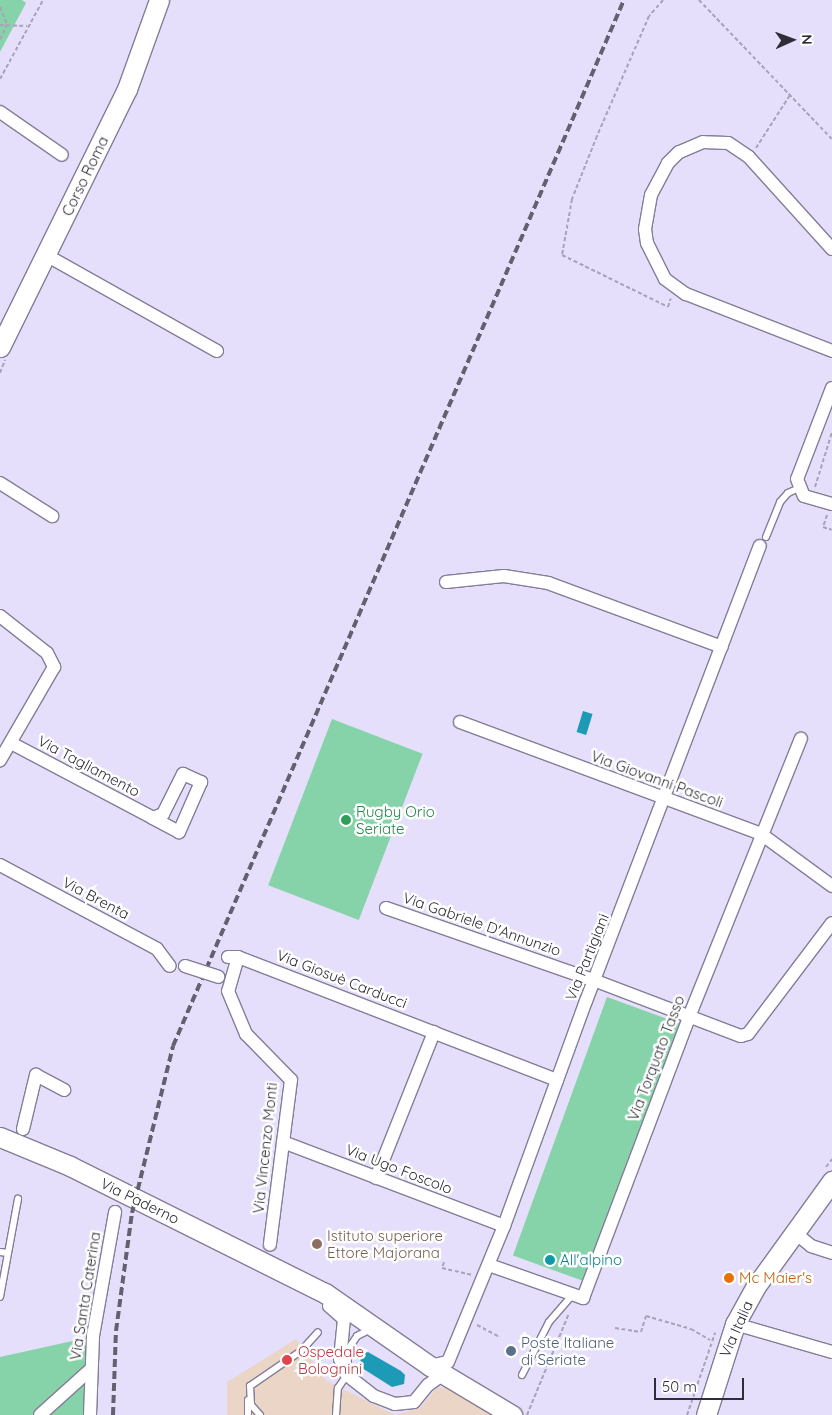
<!DOCTYPE html>
<meta charset="utf-8">
<style>
body{margin:0}
#map{position:relative;width:832px;height:1415px;overflow:hidden;background:#e5dffb;font-family:Quicksand,sans-serif}
div>[style]{position:absolute}
.medical>*{inset:0;background:#ead5c7}
.green>*{inset:0;background:#86d3a9;transform-origin:0 0}
.water>*{inset:0;background:#1d9ab6;transform-origin:0 0}
.path>*{height:2px;margin-top:-1px;transform-origin:0;background:repeating-linear-gradient(90deg,#a7a3b8 0 4px,transparent 0 6.5px)}
.roads{filter:drop-shadow(1px 0 #847d97) drop-shadow(-1px 0 #847d97) drop-shadow(0 1px #847d97) drop-shadow(0 -1px #847d97)}
.lane>*{height:6px;margin:-3px;padding:0 3px;transform-origin:3px;border-radius:3px;background:#fff}
.street>*{height:12px;margin:-6px;padding:0 6px;transform-origin:6px;border-radius:6px;background:#fff}
.secondary>*{height:19px;margin:-9.5px;padding:0 9.5px;transform-origin:9.5px;border-radius:9.5px;background:#fff}
.rail>*{height:4px;margin-top:-2px;transform-origin:0;background:repeating-linear-gradient(90deg,#63606f 0 8px,transparent 0 12px)}
.bridges{filter:drop-shadow(1px 0 #847d97) drop-shadow(-1px 0 #847d97) drop-shadow(0 1px #847d97) drop-shadow(0 -1px #847d97)}
.street-bridge>*{height:12px;margin:-6px;padding:0 6px;transform-origin:6px;border-radius:6px;background:#fff}
.dots>*{width:14px;height:14px;translate:-50% -50%;box-sizing:border-box;border:2px solid #fff;border-radius:50%}
span{translate:-50% -50%;white-space:nowrap;text-align:center;line-height:1.15;-webkit-text-stroke:5px #fff;paint-order:stroke}
.street-label{font-size:15px;color:#2f2d37}
.leisure-label{font-size:15px;color:#27864d}
.left{translate:0 -50%;text-align:left}
.education-label{font-size:15px;color:#785e54}
.culture-label{font-size:15px;color:#0d838f}
.food-label{font-size:15px;color:#c56008}
.service-label{font-size:15px;color:#4e5e75}
.health-label{font-size:15px;color:#be3a42}
.north{position:absolute;left:767px;top:15px;width:50px;height:50px;-webkit-text-stroke:4px #fff;paint-order:stroke;rotate:88deg;font-size:14px;font-weight:700;line-height:20px;text-align:center;color:#2f2d37}
.north::after{content:'';display:block;margin:auto;width:18px;height:22px;background:#2f2d37;clip-path:polygon(50% 0,100% 100%,50% 72%,0 100%)}
.scale{position:absolute;left:654px;top:1378px;width:90px;height:22px;box-sizing:border-box;border:2px solid #2f2d37;border-top:0;padding-left:6px;font-size:15px;line-height:18px;white-space:nowrap;color:#2f2d37;-webkit-text-stroke:4px #fff;paint-order:stroke}
</style>
<div id="map">
<div class="medical">
<div style="clip-path:polygon(296px 1339px,327px 1381px,395px 1415px,420px 1408px,437px 1388px,447px 1387px,498px 1415px,227px 1415px,227px 1382px)"></div>
</div>
<div class="green">
<div style="clip-path:polygon(0 0,22px 0,26px 3px,0 52px)"></div>
<div style="left:332px;top:719px;width:97px;height:178px;rotate:21deg"></div>
<div style="left:607px;top:997px;width:80px;height:275px;rotate:20deg"></div>
<div style="clip-path:polygon(86px 1338px,85px 1415px,0 1415px,0 1357px)"></div>
</div>
<div class="water">
<div style="left:583px;top:711px;width:10px;height:22px;rotate:17deg"></div>
<div style="clip-path:polygon(368px 1352px,401px 1371px,405px 1375px,404px 1384px,392px 1387px,362px 1368px,360px 1358px,362px 1354px)"></div>
</div>
<div class="path">
<div style="left:663px;top:0;width:21px;rotate:131deg"></div>
<div style="left:649px;top:16px;width:131px;rotate:113.4deg"></div>
<div style="left:597px;top:136px;width:68px;rotate:111.6deg"></div>
<div style="left:572px;top:199px;width:57px;rotate:100.1deg"></div>
<div style="left:562px;top:255px;width:118px;rotate:26.1deg"></div>
<div style="left:668px;top:307px;width:9px;rotate:-72deg"></div>
<div style="left:699px;top:0;width:192px;rotate:46.3deg"></div>
<div style="left:0;top:7px;width:18px;rotate:68deg"></div>
<div style="left:7px;top:24px;width:17px;rotate:114deg"></div>
<div style="left:0;top:25px;width:27px;rotate:2deg"></div>
<div style="left:0;top:79px;width:90px;rotate:-61.4deg"></div>
<div style="left:756px;top:148px;width:63px;rotate:-57.3deg"></div>
<div style="left:0;top:373px;width:14px;rotate:-69deg"></div>
<div style="left:815px;top:487px;width:58px;rotate:-72.8deg"></div>
<div style="left:827px;top:515px;width:13px;rotate:108deg"></div>
<div style="left:823px;top:527px;width:9px;rotate:18deg"></div>
<div style="left:826px;top:1167px;width:10px;rotate:-53deg"></div>
<div style="left:444px;top:1262px;width:6px;rotate:108deg"></div>
<div style="left:442px;top:1268px;width:31px;rotate:13deg"></div>
<div style="left:477px;top:1325px;width:26px;rotate:28deg"></div>
<div style="left:615px;top:1328px;width:26px;rotate:9deg"></div>
<div style="left:641px;top:1332px;width:17px;rotate:-73deg"></div>
<div style="left:646px;top:1316px;width:47px;rotate:16.1deg"></div>
<div style="left:691px;top:1329px;width:22px;rotate:30deg"></div>
<div style="left:527px;top:1415px;width:110px;rotate:-67.6deg"></div>
<div style="left:687px;top:1415px;width:87px;rotate:-71.1deg"></div>
</div>
<div class="roads">
<div class="lane">
<div style="left:766px;top:537px;width:38px;rotate:-68deg"></div>
<div style="left:780px;top:502px;width:12px;rotate:-48deg"></div>
<div style="left:788px;top:493px;width:12px;rotate:-24deg"></div>
<div style="left:0;top:1252px;width:8px;rotate:7deg"></div>
<div style="left:0;top:1297px;width:100px;rotate:-79.6deg"></div>
<div style="left:347px;top:1368px;width:20px;rotate:-84deg"></div>
<div style="left:349px;top:1348px;width:14px;rotate:-56deg"></div>
<div style="left:357px;top:1336px;width:16px;rotate:-27deg"></div>
<div style="left:522px;top:1375px;width:59px;rotate:-63deg"></div>
<div style="left:549px;top:1322px;width:37px;rotate:-49deg"></div>
<div style="left:248px;top:1415px;width:15px;rotate:-90deg"></div>
<div style="left:260px;top:1415px;width:13px;rotate:-132deg"></div>
<div style="left:251px;top:1405px;width:19px;rotate:-93deg"></div>
<div style="left:250px;top:1386px;width:62px;rotate:-34.5deg"></div>
<div style="left:301px;top:1351px;width:25px;rotate:-48deg"></div>
<div style="left:336px;top:1415px;width:27px;rotate:-86deg"></div>
<div style="left:338px;top:1388px;width:16px;rotate:-55deg"></div>
</div>
<div class="street">
<div style="left:0;top:112px;width:75px;rotate:34.7deg"></div>
<div style="left:832px;top:249px;width:124px;rotate:-132.1deg"></div>
<div style="left:749px;top:157px;width:25px;rotate:-146deg"></div>
<div style="left:728px;top:143px;width:25px;rotate:-178deg"></div>
<div style="left:703px;top:142px;width:26px;rotate:157deg"></div>
<div style="left:679px;top:152px;width:16px;rotate:135deg"></div>
<div style="left:668px;top:163px;width:36px;rotate:118deg"></div>
<div style="left:651px;top:195px;width:35px;rotate:100deg"></div>
<div style="left:645px;top:229px;width:14px;rotate:82deg"></div>
<div style="left:647px;top:243px;width:40px;rotate:63.4deg"></div>
<div style="left:665px;top:279px;width:26px;rotate:36deg"></div>
<div style="left:686px;top:294px;width:157px;rotate:21.3deg"></div>
<div style="left:46px;top:255px;width:196px;rotate:29.3deg"></div>
<div style="left:832px;top:388px;width:97px;rotate:111deg"></div>
<div style="left:797px;top:479px;width:18px;rotate:68deg"></div>
<div style="left:804px;top:496px;width:29px;rotate:16deg"></div>
<div style="left:0;top:483px;width:62px;rotate:32.4deg"></div>
<div style="left:446px;top:582px;width:58px;rotate:-5.9deg"></div>
<div style="left:504px;top:576px;width:45px;rotate:9deg"></div>
<div style="left:548px;top:583px;width:185px;rotate:20.2deg"></div>
<div style="left:0;top:616px;width:60px;rotate:38.2deg"></div>
<div style="left:47px;top:653px;width:16px;rotate:63deg"></div>
<div style="left:54px;top:667px;width:108px;rotate:120.1deg"></div>
<div style="left:460px;top:722px;width:321px;rotate:20.4deg"></div>
<div style="left:761px;top:834px;width:88px;rotate:36.2deg"></div>
<div style="left:11px;top:743px;width:161px;rotate:27.8deg"></div>
<div style="left:153px;top:818px;width:11px;rotate:-22deg"></div>
<div style="left:163px;top:814px;width:45px;rotate:-63.4deg"></div>
<div style="left:183px;top:774px;width:20px;rotate:24deg"></div>
<div style="left:201px;top:782px;width:55px;rotate:113.7deg"></div>
<div style="left:179px;top:832px;width:30px;rotate:-152deg"></div>
<div style="left:0;top:865px;width:178px;rotate:28.1deg"></div>
<div style="left:157px;top:949px;width:21px;rotate:53deg"></div>
<div style="left:386px;top:908px;width:222px;rotate:19.2deg"></div>
<div style="left:596px;top:981px;width:155px;rotate:20.8deg"></div>
<div style="left:741px;top:1036px;width:7px;rotate:-16deg"></div>
<div style="left:748px;top:1034px;width:139px;rotate:-52.9deg"></div>
<div style="left:228px;top:957px;width:10px"></div>
<div style="left:238px;top:957px;width:342px;rotate:21.1deg"></div>
<div style="left:238px;top:957px;width:35px;rotate:106deg"></div>
<div style="left:228px;top:991px;width:47px;rotate:67.3deg"></div>
<div style="left:246px;top:1034px;width:64px;rotate:45.6deg"></div>
<div style="left:291px;top:1080px;width:166px;rotate:97.3deg"></div>
<div style="left:23px;top:1129px;width:56px;rotate:-76.5deg"></div>
<div style="left:36px;top:1075px;width:32px;rotate:28deg"></div>
<div style="left:283px;top:1142px;width:236px;rotate:20.8deg"></div>
<div style="left:376px;top:1178px;width:157px;rotate:-68.3deg"></div>
<div style="left:794px;top:1232px;width:22px;rotate:39deg"></div>
<div style="left:811px;top:1246px;width:22px;rotate:18deg"></div>
<div style="left:489px;top:1265px;width:100px;rotate:19.3deg"></div>
<div style="left:583px;top:1298px;width:300px;rotate:-69.3deg"></div>
<div style="left:689px;top:1017px;width:300px;rotate:-68.1deg"></div>
<div style="left:329px;top:1306px;width:20px;rotate:41deg"></div>
<div style="left:344px;top:1319px;width:40px;rotate:95.7deg"></div>
<div style="left:340px;top:1359px;width:17px;rotate:66deg"></div>
<div style="left:347px;top:1375px;width:34px;rotate:38deg"></div>
<div style="left:374px;top:1396px;width:22px;rotate:21deg"></div>
<div style="left:395px;top:1404px;width:19px;rotate:-6deg"></div>
<div style="left:414px;top:1402px;width:22px;rotate:-51deg"></div>
<div style="left:428px;top:1385px;width:21px;rotate:-35deg"></div>
<div style="left:735px;top:1324px;width:101px;rotate:16.1deg"></div>
<div style="left:430px;top:1366px;width:18px;rotate:-13deg"></div>
<div style="left:448px;top:1362px;width:147px;rotate:-67.6deg"></div>
<div style="left:504px;top:1226px;width:239px;rotate:-70deg"></div>
<div style="left:586px;top:1001px;width:487px;rotate:-69.1deg"></div>
<div style="left:40px;top:1415px;width:69px;rotate:-42deg"></div>
<div style="left:90px;top:1415px;width:79px;rotate:-87.8deg"></div>
<div style="left:93px;top:1336px;width:126px;rotate:-79.9deg"></div>
</div>
<div class="secondary">
<div style="left:0;top:347px;width:288px;rotate:-63.8deg"></div>
<div style="left:127px;top:89px;width:95px;rotate:-70.2deg"></div>
<div style="left:0;top:1137px;width:76px;rotate:22.5deg"></div>
<div style="left:70px;top:1166px;width:285px;rotate:26.5deg"></div>
<div style="left:325px;top:1293px;width:128px;rotate:34.8deg"></div>
<div style="left:430px;top:1366px;width:96px;rotate:30.9deg"></div>
<div style="left:706px;top:1415px;width:96px;rotate:-72.3deg"></div>
<div style="left:735px;top:1324px;width:43px;rotate:-61.1deg"></div>
<div style="left:756px;top:1286px;width:130px;rotate:-54.1deg"></div>
</div>
</div>
<div class="rail">
<div style="left:113px;top:1415px;width:84px;rotate:-88deg"></div>
<div style="left:116px;top:1331px;width:119px;rotate:-82.3deg"></div>
<div style="left:132px;top:1213px;width:172px;rotate:-76.2deg"></div>
<div style="left:173px;top:1046px;width:1139px;rotate:-66.68deg"></div>
</div>
<div class="bridges">
<div class="street-bridge">
<div style="left:185px;top:966px;width:35px;rotate:18deg"></div>
</div>
</div>
<div class="dots">
<div style="left:346px;top:820px;background:#2e9e5b"></div>
<div style="left:317px;top:1244px;background:#8d6e63"></div>
<div style="left:550px;top:1260px;background:#0f9aa8"></div>
<div style="left:729px;top:1278px;background:#e8710a"></div>
<div style="left:511px;top:1351px;background:#5c6f8a"></div>
<div style="left:287px;top:1360px;background:#e0444e"></div>
</div>
<div class="street-label">
<span style="left:85px;top:176px;rotate:-64deg">Corso Roma</span>
<span style="left:89px;top:766px;rotate:28deg">Via Tagliamento</span>
<span style="left:657px;top:779px;rotate:20deg">Via Giovanni Pascoli</span>
<span style="left:96px;top:898px;rotate:28deg">Via Brenta</span>
<span style="left:482px;top:924px;rotate:19deg">Via Gabriele D'Annunzio</span>
<span style="left:587px;top:957px;rotate:-68deg">Via Partigiani</span>
<span style="left:342px;top:979px;rotate:21deg">Via Giosuè Carducci</span>
<span style="left:656px;top:1058px;rotate:-69deg">Via Torquato Tasso</span>
<span style="left:265px;top:1148px;rotate:-84deg">Via Vincenzo Monti</span>
<span style="left:399px;top:1169px;rotate:21deg">Via Ugo Foscolo</span>
<span style="left:140px;top:1201px;rotate:26deg">Via Paderno</span>
<span style="left:85px;top:1296px;rotate:-81deg">Via Santa Caterina</span>
<span style="left:736px;top:1329px;rotate:-66deg">Via Italia</span>
</div>
<div class="leisure-label">
<span class="left" style="left:356px;top:820px">Rugby Orio<br>Seriate</span>
</div>
<div class="education-label">
<span class="left" style="left:327px;top:1244px">Istituto superiore<br>Ettore Majorana</span>
</div>
<div class="culture-label">
<span class="left" style="left:560px;top:1260px">All'alpino</span>
</div>
<div class="food-label">
<span class="left" style="left:739px;top:1278px">Mc Maier's</span>
</div>
<div class="service-label">
<span class="left" style="left:521px;top:1351px">Poste Italiane<br>di Seriate</span>
</div>
<div class="health-label">
<span class="left" style="left:298px;top:1360px">Ospedale<br>Bolognini</span>
</div>
<div class="north">N</div>
<div class="scale">50 m</div>
</div>
